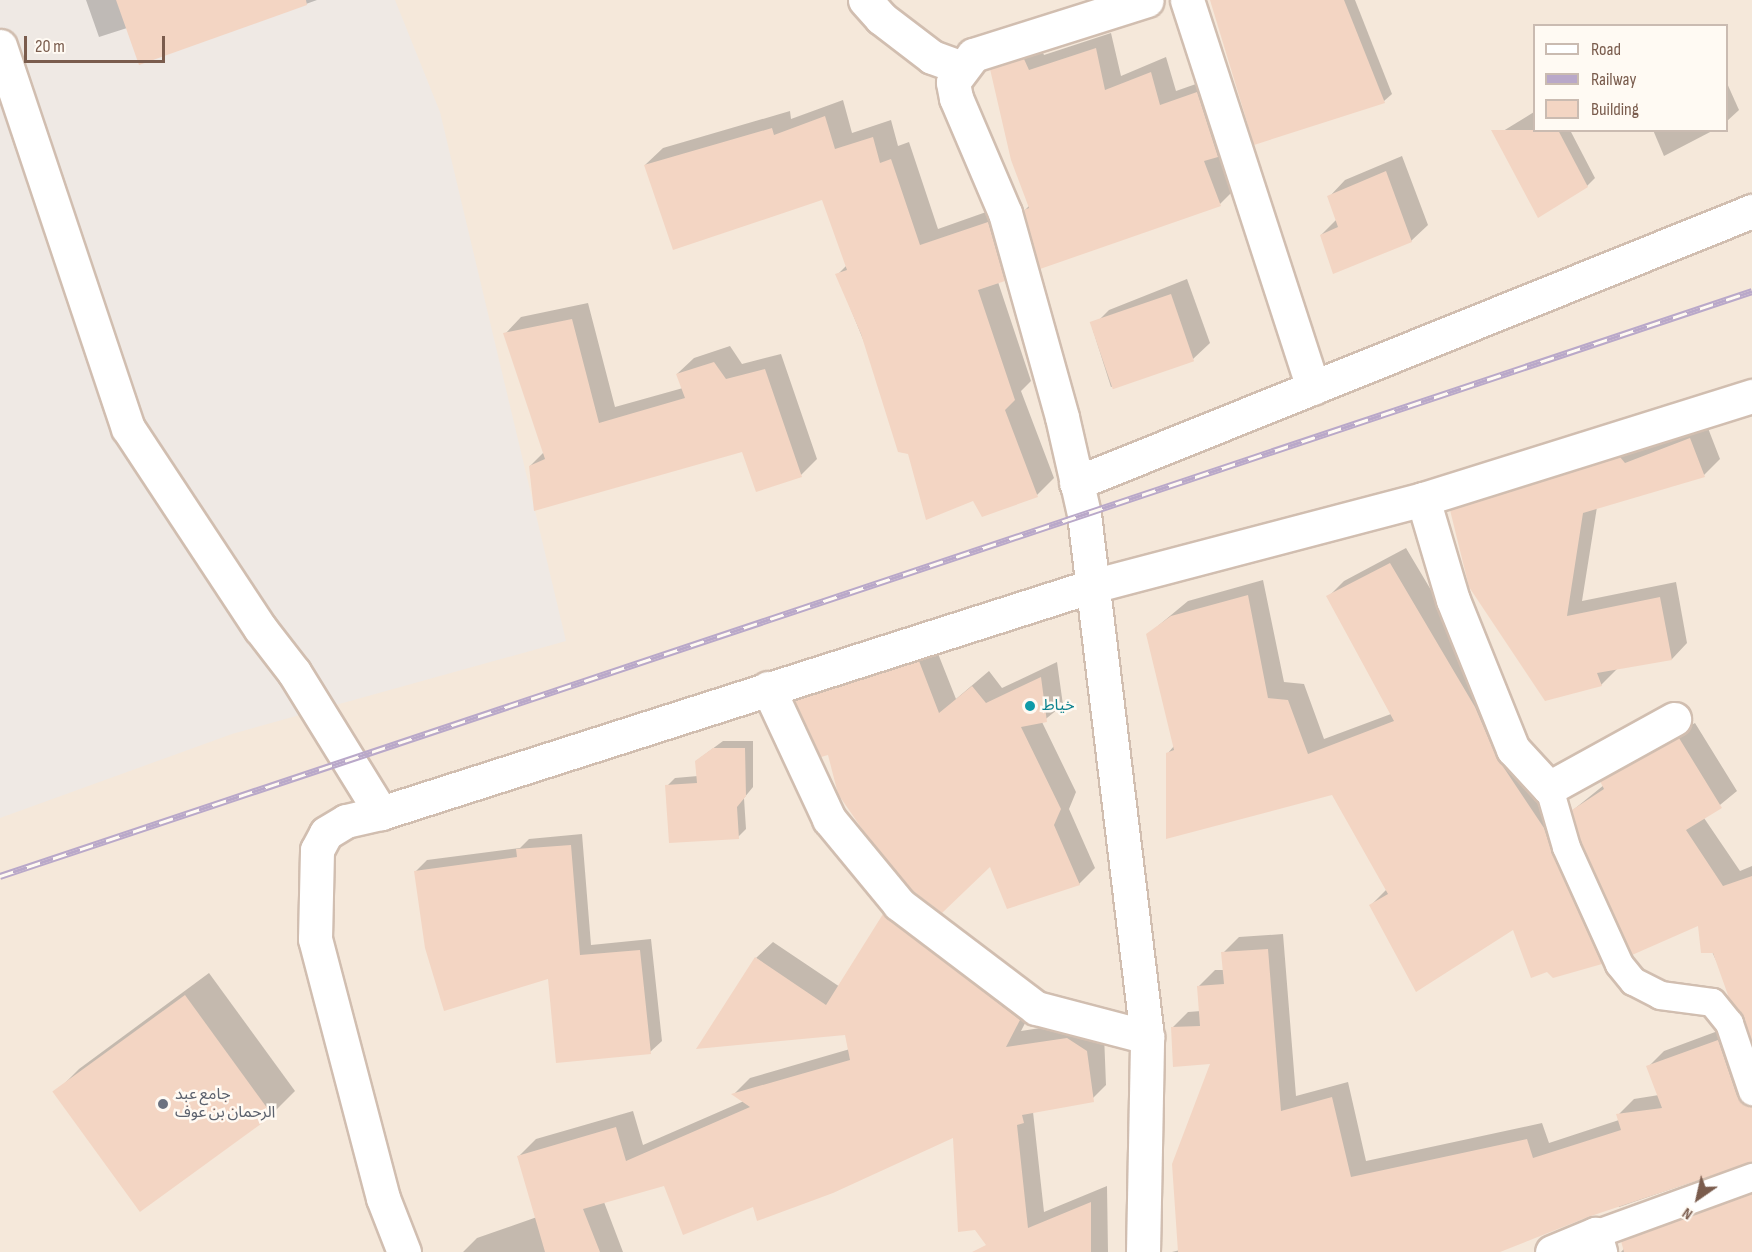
<!DOCTYPE html>
<meta charset="utf-8">
<style>
body{margin:0}
#map{position:relative;width:1752px;height:1252px;overflow:hidden;background:#fdf6ec;font-family:"Sofia Sans Condensed","Noto Sans Arabic",sans-serif}
div>[style]{position:absolute}
.residential>*{inset:0;background:#f5e8da}
.industrial>*{inset:0;background:#efe9e4}
.shadow>*{inset:0;background:#0003}
.building>*{inset:0;background:#f3d5c3;transform-origin:0 0}
.roads{filter:drop-shadow(2px 0 #d1beb0) drop-shadow(-2px 0 #d1beb0) drop-shadow(0 2px #d1beb0) drop-shadow(0 -2px #d1beb0)}
.service>*{height:27px;margin:-13.5px;padding:0 13.5px;transform-origin:13.5px;border-radius:13.5px;background:#fff}
.minor>*{height:33px;margin:-16.5px;padding:0 16.5px;transform-origin:16.5px;border-radius:16.5px;background:#fff}
.rail>*{height:7px;margin-top:-3.5px;transform-origin:0;background:repeating-linear-gradient(90deg,#fffaf3 0 14px,#b9a8c9 0 28px);box-sizing:border-box;border-block:2px solid #b9a8c9}
.dots>*{width:16px;height:16px;translate:-50% -50%;box-sizing:border-box;border:3px solid #fffaf3;border-radius:50%}
span{translate:-50% -50%;white-space:nowrap;text-align:center;line-height:1.15;-webkit-text-stroke:5px #fffaf3;paint-order:stroke}
.culture-label{font-size:16px;color:#0d838f}
.left{translate:0 -50%;text-align:left}
.worship-label{font-size:16px;color:#5b616d}
.legend{position:absolute;left:1533px;top:24px;width:195px;height:108px;box-sizing:border-box;background:#fffaf3;border:2px solid #cabbb1;margin:0;padding:8px 10px;list-style:none;font-size:18px;color:#7a5c4d}
.legend li{display:flex;align-items:center;gap:12px;height:30px}
.legend b{width:30px;border:2px solid #cabbb1}
.north{position:absolute;left:1668px;top:1168px;width:60px;height:60px;-webkit-text-stroke:4px #fffaf3;paint-order:stroke;rotate:214deg;font-size:16px;font-weight:700;line-height:24px;text-align:center;color:#7a5c4d}
.north::after{content:'';display:block;margin:auto;width:21px;height:27px;background:#7a5c4d;clip-path:polygon(50% 0,100% 100%,50% 72%,0 100%)}
.scale{position:absolute;left:24px;top:36px;width:141px;height:27px;box-sizing:border-box;border:3px solid #7a5c4d;border-top:0;padding-left:8px;font-size:18px;line-height:21px;white-space:nowrap;color:#7a5c4d;-webkit-text-stroke:4px #fffaf3;paint-order:stroke}
</style>
<div id="map">
<div class="residential">
<div style="clip-path:polygon(evenodd,317px 0,1752px 0,1752px 1252px,0 1252px,0 712px,317px 0,1534px 26px,1726px 26px,1726px 130px,1534px 130px,1534px 26px)"></div>
</div>
<div class="industrial">
<div style="clip-path:polygon(0 0,395px 0,440px 112px,566px 641px,232px 734px,0 818px)"></div>
</div>
<div class="shadow">
<div style="clip-path:polygon(86px 0,317px 0,140px 64px,127px 28px,99px 37px)"></div>
<div style="clip-path:polygon(1211px 0,1355px 0,1392px 94px,1384px 101px)"></div>
<div style="clip-path:polygon(1111px 33px,1121px 76px,1166px 57px,1176px 91px,1213px 78px,1236px 188px,1220px 204px,1025px 210px,1029px 206px,991px 70px,1007px 54px,1039px 44px,1044px 55px)"></div>
<div style="clip-path:polygon(1726px 81px,1739px 110px,1726px 122px)"></div>
<div style="clip-path:polygon(843px 100px,852px 133px,891px 120px,898px 146px,909px 142px,938px 229px,1006px 205px,1021px 262px,998px 282px,1031px 381px,1021px 391px,1054px 478px,1037px 495px,974px 499px,909px 453px,837px 275px,847px 265px,823px 199px,645px 165px,663px 148px,790px 111px,791px 119px)"></div>
<div style="clip-path:polygon(1534px 112px,1534px 130px,1570px 130px,1595px 178px,1587px 186px,1495px 136px)"></div>
<div style="clip-path:polygon(1653px 130px,1714px 130px,1664px 156px)"></div>
<div style="clip-path:polygon(1402px 156px,1428px 225px,1411px 241px,1321px 235px,1337px 219px,1329px 197px,1345px 180px)"></div>
<div style="clip-path:polygon(1187px 279px,1210px 343px,1193px 359px,1111px 387px,1092px 327px,1109px 310px)"></div>
<div style="clip-path:polygon(588px 303px,615px 407px,683px 388px,677px 374px,694px 358px,730px 346px,742px 364px,781px 354px,817px 459px,801px 475px,743px 450px,530px 466px,544px 452px,505px 334px,521px 317px)"></div>
<div style="clip-path:polygon(1706px 423px,1720px 459px,1704px 475px,1597px 507px,1582px 601px,1676px 582px,1687px 643px,1672px 659px,1618px 668px,1601px 685px,1452px 511px,1468px 495px)"></div>
<div style="clip-path:polygon(1406px 548px,1491px 691px,1617px 947px,1601px 963px,1514px 928px,1371px 905px,1387px 889px,1333px 793px,1168px 753px,1174px 746px,1147px 635px,1188px 601px,1263px 580px,1284px 682px,1304px 684px,1324px 739px,1391px 714px,1328px 597px,1344px 581px)"></div>
<div style="clip-path:polygon(935px 646px,956px 699px,989px 671px,1002px 688px,1057px 662px,1063px 705px,1042px 722px,1076px 792px,1069px 809px,1095px 868px,1079px 884px,990px 865px,829px 753px,796px 701px,812px 685px)"></div>
<div style="clip-path:polygon(1695px 723px,1737px 791px,1704px 818px,1740px 871px,1752px 866px,1752px 1037px,1699px 924px,1573px 810px,1604px 785px,1602px 782px,1617px 766px)"></div>
<div style="clip-path:polygon(723px 741px,753px 741px,753px 787px,744px 798px,746px 829px,738px 837px,667px 786px,675px 778px,698px 776px,696px 761px)"></div>
<div style="clip-path:polygon(582px 834px,591px 945px,651px 939px,662px 1041px,650px 1052px,416px 871px,427px 860px,520px 848px,529px 839px)"></div>
<div style="clip-path:polygon(901px 899px,1036px 1002px,1021px 1031px,1085px 1021px,1104px 1034px,1106px 1085px,1089px 1102px,1033px 1112px,1044px 1212px,1107px 1186px,1108px 1252px,992px 1252px,955px 1135px,754px 1205px,665px 1184px,604px 1202px,623px 1252px,463px 1252px,477px 1238px,537px 1217px,519px 1156px,536px 1139px,633px 1111px,643px 1145px,744px 1101px,734px 1094px,750px 1078px,850px 1049px,847px 1033px,756px 958px,773px 942px,840px 987px,884px 915px)"></div>
<div style="clip-path:polygon(1283px 934px,1296px 1096px,1348px 1082px,1366px 1161px,1542px 1123px,1549px 1143px,1619px 1120px,1618px 1115px,1634px 1099px,1659px 1095px,1648px 1067px,1664px 1051px,1734px 1025px,1752px 1078px,1752px 1161px,1619px 1207px,1617px 1202px,1464px 1252px,1172px 1252px,1180px 1250px,1212px 1062px,1172px 1028px,1188px 1012px,1201px 1011px,1199px 986px,1215px 970px,1224px 970px,1223px 953px,1239px 937px)"></div>
<div style="clip-path:polygon(209px 973px,295px 1091px,271px 1115px,55px 1093px,79px 1069px)"></div>
<div style="clip-path:polygon(1752px 1185px,1752px 1252px,1621px 1252px,1647px 1223px)"></div>
</div>
<div class="building">
<div style="clip-path:polygon(116px 0,306px 0,307px 5px,139px 65px)"></div>
<div style="clip-path:polygon(1210px 0,1344px 0,1385px 103px,1254px 145px)"></div>
<div style="clip-path:polygon(1096px 48px,1105px 90px,1151px 72px,1160px 105px,1197px 92px,1218px 157px,1204px 161px,1221px 206px,1040px 269px,1024px 210px,1029px 208px,1011px 160px,990px 69px,1024px 59px,1029px 70px)"></div>
<div style="clip-path:polygon(825px 116px,835px 149px,873px 137px,880px 163px,891px 159px,920px 245px,988px 222px,1005px 281px,978px 290px,1015px 400px,1005px 410px,1038px 497px,982px 517px,973px 501px,926px 520px,908px 454px,898px 452px,861px 334px,835px 274px,847px 270px,822px 200px,673px 250px,644px 165px,772px 128px,774px 135px)"></div>
<div style="clip-path:polygon(1491px 130px,1558px 130px,1588px 187px,1538px 218px)"></div>
<div style="clip-path:polygon(1386px 171px,1412px 242px,1333px 274px,1320px 235px,1338px 227px,1327px 196px)"></div>
<div style="left:1171px;top:294px;width:71px;height:86px;rotate:71deg"></div>
<div style="clip-path:polygon(572px 319px,599px 423px,685px 398px,676px 374px,714px 362px,726px 379px,765px 369px,802px 477px,756px 492px,742px 452px,534px 511px,529px 466px,545px 459px,503px 333px)"></div>
<div style="clip-path:polygon(1690px 438px,1705px 477px,1583px 513px,1567px 616px,1660px 597px,1672px 660px,1597px 673px,1602px 686px,1545px 701px,1469px 587px,1450px 510px,1620px 457px,1625px 463px)"></div>
<div style="clip-path:polygon(1390px 563px,1475px 707px,1496px 756px,1544px 828px,1552px 853px,1602px 964px,1553px 978px,1547px 972px,1531px 978px,1513px 930px,1416px 992px,1369px 905px,1388px 894px,1332px 795px,1166px 839px,1166px 753px,1174px 750px,1146px 634px,1171px 616px,1248px 595px,1268px 698px,1288px 700px,1308px 754px,1394px 721px,1326px 596px)"></div>
<div style="clip-path:polygon(919px 661px,939px 713px,972px 686px,986px 703px,1041px 677px,1047px 722px,1021px 727px,1061px 809px,1054px 825px,1080px 885px,1007px 909px,990px 867px,942px 913px,912px 890px,869px 839px,838px 794px,828px 755px,821px 757px,795px 701px)"></div>
<div style="clip-path:polygon(1679px 738px,1722px 808px,1686px 830px,1723px 886px,1752px 876px,1752px 1042px,1744px 1018px,1729px 998px,1713px 953px,1701px 953px,1698px 926px,1632px 955px,1581px 842px,1572px 810px,1604px 789px,1600px 781px)"></div>
<div style="clip-path:polygon(713px 748px,745px 748px,746px 796px,737px 807px,739px 839px,669px 843px,665px 785px,697px 783px,695px 761px)"></div>
<div style="clip-path:polygon(571px 845px,580px 955px,640px 950px,651px 1054px,556px 1063px,548px 979px,444px 1011px,425px 948px,414px 871px,517px 857px,516px 849px)"></div>
<div style="clip-path:polygon(883px 914px,1020px 1020px,1006px 1047px,1067px 1038px,1087px 1051px,1094px 1102px,1022px 1115px,1024px 1123px,1017px 1125px,1028px 1228px,1091px 1202px,1091px 1252px,972px 1252px,986px 1245px,975px 1230px,958px 1232px,953px 1138px,833px 1193px,757px 1221px,753px 1207px,683px 1235px,664px 1186px,583px 1209px,600px 1252px,545px 1252px,517px 1156px,616px 1127px,626px 1161px,750px 1107px,731px 1094px,850px 1060px,845px 1035px,696px 1049px,755px 957px,826px 1005px)"></div>
<div style="clip-path:polygon(1268px 949px,1281px 1111px,1332px 1097px,1351px 1177px,1527px 1139px,1533px 1158px,1621px 1130px,1616px 1114px,1662px 1108px,1646px 1066px,1718px 1040px,1737px 1096px,1742px 1103px,1752px 1106px,1752px 1162px,1588px 1217px,1500px 1252px,1178px 1252px,1172px 1164px,1210px 1064px,1173px 1067px,1171px 1027px,1200px 1026px,1197px 986px,1224px 984px,1221px 952px)"></div>
<div style="left:185px;top:995px;width:149px;height:164px;rotate:54deg"></div>
<div style="clip-path:polygon(1752px 1194px,1752px 1252px,1624px 1252px,1621px 1241px)"></div>
</div>
<div class="roads">
<div class="service">
<div style="left:1549px;top:788px;width:61px;rotate:73.9deg"></div>
<div style="left:1566px;top:847px;width:128px;rotate:65.6deg"></div>
<div style="left:1619px;top:964px;width:22px;rotate:51deg"></div>
<div style="left:1633px;top:981px;width:30px;rotate:27deg"></div>
<div style="left:1660px;top:995px;width:52px;rotate:7.7deg"></div>
<div style="left:1712px;top:1002px;width:27px;rotate:51deg"></div>
<div style="left:1729px;top:1023px;width:72px;rotate:71.3deg"></div>
<div style="left:1595px;top:1234px;width:167px;rotate:-20deg"></div>
</div>
<div class="minor">
<div style="left:865px;top:0;width:24px;rotate:48deg"></div>
<div style="left:881px;top:18px;width:64px;rotate:37.4deg"></div>
<div style="left:932px;top:57px;width:30px;rotate:20deg"></div>
<div style="left:1187px;top:0;width:408px;rotate:72deg"></div>
<div style="left:0;top:46px;width:403px;rotate:71.5deg"></div>
<div style="left:128px;top:428px;width:240px;rotate:56.6deg"></div>
<div style="left:260px;top:628px;width:56px;rotate:52.3deg"></div>
<div style="left:294px;top:672px;width:166px;rotate:58.3deg"></div>
<div style="left:1076px;top:483px;width:729px;rotate:-21.92deg"></div>
<div style="left:1423px;top:499px;width:105px;rotate:73.5deg"></div>
<div style="left:1453px;top:600px;width:161px;rotate:68.1deg"></div>
<div style="left:1513px;top:749px;width:53px;rotate:47.3deg"></div>
<div style="left:1549px;top:788px;width:143px;rotate:-28.9deg"></div>
<div style="left:768px;top:688px;width:145px;rotate:65deg"></div>
<div style="left:829px;top:819px;width:110px;rotate:50.5deg"></div>
<div style="left:899px;top:904px;width:172px;rotate:37.2deg"></div>
<div style="left:1036px;top:1008px;width:115px;rotate:14.6deg"></div>
<div style="left:404px;top:1252px;width:58px;rotate:-111.3deg"></div>
<div style="left:383px;top:1198px;width:268px;rotate:-104.7deg"></div>
<div style="left:315px;top:939px;width:89px;rotate:-88.7deg"></div>
<div style="left:317px;top:850px;width:19px;rotate:-62deg"></div>
<div style="left:326px;top:833px;width:23px;rotate:-31deg"></div>
<div style="left:346px;top:821px;width:36px;rotate:-13deg"></div>
<div style="left:381px;top:813px;width:746px;rotate:-17.71deg"></div>
<div style="left:1092px;top:586px;width:342px;rotate:-14.7deg"></div>
<div style="left:1423px;top:499px;width:345px;rotate:-17.4deg"></div>
<div style="left:1143px;top:1252px;width:215px;rotate:-88.9deg"></div>
<div style="left:1147px;top:1037px;width:527px;rotate:-96.87deg"></div>
<div style="left:1084px;top:514px;width:99px;rotate:-102.8deg"></div>
<div style="left:1062px;top:417px;width:212px;rotate:-105.6deg"></div>
<div style="left:1005px;top:213px;width:125px;rotate:-113.1deg"></div>
<div style="left:956px;top:98px;width:16px;rotate:-101deg"></div>
<div style="left:953px;top:82px;width:34px;rotate:-53deg"></div>
<div style="left:973px;top:55px;width:182px;rotate:-17.5deg"></div>
<div style="left:1552px;top:1252px;width:47px;rotate:-22.7deg"></div>
<div style="left:1595px;top:1234px;width:19px;rotate:74deg"></div>
</div>
</div>
<div class="rail">
<div style="left:0;top:876px;width:1847px;rotate:-18.46deg"></div>
</div>
<div class="dots">
<div style="left:1030px;top:706px;background:#0f9aa8"></div>
<div style="left:163px;top:1104px;background:#6b7280"></div>
</div>
<div class="culture-label">
<span class="left" style="left:1042px;top:706px">خياط</span>
</div>
<div class="worship-label">
<span class="left" style="left:175px;top:1104px">جامع عبد<br>الرحمان بن عوف</span>
</div>
<ul class="legend">
<li><b style="height:8px;background:#fff"></b>Road</li>
<li><b style="height:8px;background:#b9a8c9"></b>Railway</li>
<li><b style="height:16px;background:#f3d5c3"></b>Building</li>
</ul>
<div class="north">N</div>
<div class="scale">20 m</div>
</div>
